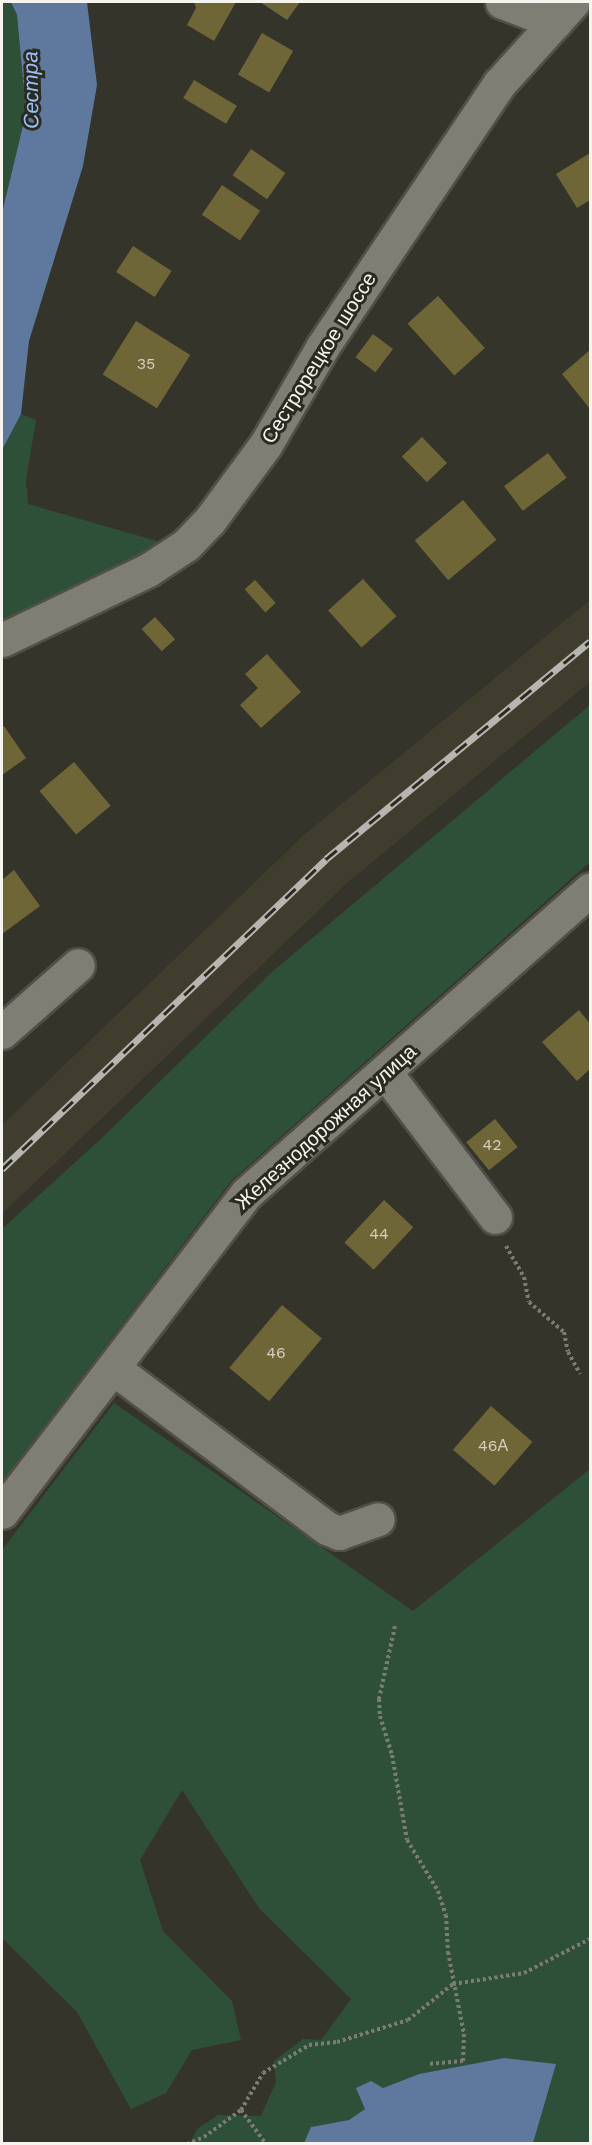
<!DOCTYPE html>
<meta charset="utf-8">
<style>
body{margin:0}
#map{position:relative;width:592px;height:2145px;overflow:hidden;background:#35342b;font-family:"Work Sans",sans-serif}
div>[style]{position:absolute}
.built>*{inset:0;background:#403d2f}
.green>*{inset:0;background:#2f5038}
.water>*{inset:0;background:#5e789e}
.building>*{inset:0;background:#6f6638;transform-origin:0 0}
.path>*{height:4px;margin-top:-2px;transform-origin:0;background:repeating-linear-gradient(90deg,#7c7b74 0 3px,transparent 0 6px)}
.roads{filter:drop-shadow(2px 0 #514f48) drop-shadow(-2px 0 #514f48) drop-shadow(0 2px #514f48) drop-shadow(0 -2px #514f48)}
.minor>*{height:33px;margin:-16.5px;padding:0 16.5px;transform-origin:16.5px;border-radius:16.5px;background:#7f7e74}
.tertiary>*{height:33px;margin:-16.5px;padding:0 16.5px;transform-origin:16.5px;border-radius:16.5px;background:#7f7e74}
.rail>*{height:7px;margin-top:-3.5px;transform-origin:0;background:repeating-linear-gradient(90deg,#2b2a21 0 14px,#b6b5af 0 28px);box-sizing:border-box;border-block:2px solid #b6b5af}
span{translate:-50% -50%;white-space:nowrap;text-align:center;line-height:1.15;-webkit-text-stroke:6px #2b2a21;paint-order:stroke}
.number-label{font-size:16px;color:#d4d0c1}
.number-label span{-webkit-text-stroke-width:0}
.street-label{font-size:20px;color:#f5f4ef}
.water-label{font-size:21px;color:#99c1fd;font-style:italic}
.frame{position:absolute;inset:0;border:3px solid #f5f4ef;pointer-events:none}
</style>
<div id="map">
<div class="built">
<div style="clip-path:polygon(590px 600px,590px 682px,347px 883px,2px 1214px,2px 1125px,304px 835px)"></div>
</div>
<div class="green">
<div style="clip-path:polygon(2px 2px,11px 2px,17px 15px,26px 113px,2px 213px)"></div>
<div style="clip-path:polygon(21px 414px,36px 420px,26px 480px,28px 504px,181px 548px,2px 640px,2px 450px)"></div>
<div style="clip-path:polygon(590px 705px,590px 862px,231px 1181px,2px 1482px,2px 1229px,104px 1136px,272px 972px)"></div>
<div style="clip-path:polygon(114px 1403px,413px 1611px,590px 1469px,590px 2143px,533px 2143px,539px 2116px,504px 2058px,419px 2074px,383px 2088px,366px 2108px,349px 2120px,312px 2127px,304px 2143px,190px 2143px,197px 2129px,218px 2115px,261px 2116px,276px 2082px,274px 2061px,303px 2039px,321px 2040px,351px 1999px,259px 1908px,182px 1790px,140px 1860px,163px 1931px,232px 2001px,241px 2040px,192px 2050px,166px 2093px,131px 2109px,77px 2012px,2px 1938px,2px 1550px)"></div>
</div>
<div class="water">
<div style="clip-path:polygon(11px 2px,87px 2px,97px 85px,83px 166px,29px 341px,21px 414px,2px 450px,2px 213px,26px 113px,17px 15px)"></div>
<div style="clip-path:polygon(504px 2058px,556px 2064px,533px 2143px,304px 2143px,311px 2127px,349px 2120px,365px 2109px,356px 2088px,371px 2081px,383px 2088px,419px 2074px)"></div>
</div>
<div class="building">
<div style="clip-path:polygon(194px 2px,236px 2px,214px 41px,187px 25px,196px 8px)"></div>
<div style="clip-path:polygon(260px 2px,300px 2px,287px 20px)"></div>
<div style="left:262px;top:33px;width:36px;height:48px;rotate:30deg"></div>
<div style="left:194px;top:80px;width:50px;height:21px;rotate:31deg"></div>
<div style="left:251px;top:149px;width:42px;height:32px;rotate:35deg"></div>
<div style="clip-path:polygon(590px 153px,590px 200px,577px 208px,556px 174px)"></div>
<div style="left:222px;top:185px;width:46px;height:36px;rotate:34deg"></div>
<div style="left:133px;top:246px;width:46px;height:31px;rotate:33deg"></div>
<div style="left:438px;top:296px;width:70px;height:41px;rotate:48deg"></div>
<div style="left:136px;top:321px;width:64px;height:63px;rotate:32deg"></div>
<div style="left:373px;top:334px;width:25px;height:29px;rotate:37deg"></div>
<div style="clip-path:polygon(590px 350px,590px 409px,562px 374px)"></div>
<div style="left:422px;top:437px;width:36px;height:28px;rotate:46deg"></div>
<div style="left:548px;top:453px;width:31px;height:55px;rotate:53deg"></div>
<div style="left:463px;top:500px;width:52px;height:63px;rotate:50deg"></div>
<div style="left:363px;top:579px;width:50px;height:47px;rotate:48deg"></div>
<div style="left:255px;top:580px;width:31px;height:14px;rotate:48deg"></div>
<div style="left:155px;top:617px;width:30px;height:18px;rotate:48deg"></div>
<div style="clip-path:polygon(267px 654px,301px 692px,261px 728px,240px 705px,258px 688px,245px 674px)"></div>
<div style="clip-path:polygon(4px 726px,26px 758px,2px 775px,2px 727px)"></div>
<div style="left:74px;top:762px;width:57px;height:45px;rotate:50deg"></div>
<div style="clip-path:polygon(14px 870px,40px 906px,2px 934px,2px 880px)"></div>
<div style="clip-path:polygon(579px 1010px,590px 1024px,590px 1069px,577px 1081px,542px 1042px)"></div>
<div style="left:495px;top:1119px;width:36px;height:37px;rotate:51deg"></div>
<div style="left:384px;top:1200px;width:40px;height:58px;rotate:43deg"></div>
<div style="left:282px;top:1305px;width:52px;height:82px;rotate:40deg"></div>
<div style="left:491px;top:1406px;width:55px;height:58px;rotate:41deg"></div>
</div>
<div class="path">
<div style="left:506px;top:1246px;width:36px;rotate:60deg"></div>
<div style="left:524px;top:1277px;width:25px;rotate:79deg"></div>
<div style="left:529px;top:1302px;width:46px;rotate:40.6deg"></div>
<div style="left:564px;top:1332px;width:20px;rotate:79deg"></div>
<div style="left:568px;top:1352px;width:25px;rotate:61deg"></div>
<div style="left:395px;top:1626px;width:75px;rotate:102.4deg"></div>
<div style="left:379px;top:1699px;width:17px;rotate:87deg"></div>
<div style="left:380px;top:1716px;width:41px;rotate:72.9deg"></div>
<div style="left:392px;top:1755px;width:86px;rotate:80deg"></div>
<div style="left:407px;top:1840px;width:60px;rotate:58.7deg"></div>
<div style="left:438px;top:1891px;width:25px;rotate:72deg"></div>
<div style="left:446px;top:1915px;width:37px;rotate:87deg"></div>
<div style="left:448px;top:1952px;width:84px;rotate:79deg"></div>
<div style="left:464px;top:2034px;width:27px;rotate:92deg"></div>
<div style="left:463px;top:2061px;width:35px;rotate:175deg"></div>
<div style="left:241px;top:2110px;width:42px;rotate:53.7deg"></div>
<div style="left:187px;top:2144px;width:18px;rotate:-22deg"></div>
<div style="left:204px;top:2137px;width:46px;rotate:-36.1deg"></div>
<div style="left:241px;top:2110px;width:43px;rotate:-59.3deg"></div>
<div style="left:263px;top:2073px;width:54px;rotate:-31.3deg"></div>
<div style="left:309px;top:2045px;width:28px;rotate:-6deg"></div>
<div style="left:337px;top:2042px;width:74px;rotate:-17.2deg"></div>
<div style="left:408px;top:2020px;width:58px;rotate:-38.7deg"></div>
<div style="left:453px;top:1984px;width:72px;rotate:-8.8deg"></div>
<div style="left:524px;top:1973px;width:74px;rotate:-27.3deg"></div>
</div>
<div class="roads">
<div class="minor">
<div style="left:502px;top:2px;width:57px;rotate:20.7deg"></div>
<div style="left:2px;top:1032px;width:101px;rotate:-41.4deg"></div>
<div style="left:385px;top:1072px;width:182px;rotate:52.8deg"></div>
<div style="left:113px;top:1368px;width:267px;rotate:36.8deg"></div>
<div style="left:327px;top:1528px;width:13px;rotate:23deg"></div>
<div style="left:339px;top:1533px;width:41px;rotate:-19.7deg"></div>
<div style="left:2px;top:1512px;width:402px;rotate:-52.5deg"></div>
<div style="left:247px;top:1193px;width:458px;rotate:-41.5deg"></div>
</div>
<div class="tertiary">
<div style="left:2px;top:640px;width:162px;rotate:-25.6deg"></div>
<div style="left:148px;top:570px;width:45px;rotate:-33.3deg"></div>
<div style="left:186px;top:545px;width:35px;rotate:-46deg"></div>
<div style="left:210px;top:520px;width:94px;rotate:-53.6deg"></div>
<div style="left:266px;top:444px;width:113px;rotate:-59.8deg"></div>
<div style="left:323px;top:346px;width:316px;rotate:-56.1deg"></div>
<div style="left:499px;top:84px;width:110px;rotate:-47.9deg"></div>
</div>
</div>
<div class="rail">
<div style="left:2px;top:1169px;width:448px;rotate:-43.7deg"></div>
<div style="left:326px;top:859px;width:342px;rotate:-39.5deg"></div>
</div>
<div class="number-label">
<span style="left:146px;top:364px">35</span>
<span style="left:492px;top:1145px">42</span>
<span style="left:379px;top:1234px">44</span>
<span style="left:276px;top:1353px">46</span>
<span style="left:493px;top:1446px">46А</span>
</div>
<div class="street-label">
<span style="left:319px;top:358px;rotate:-58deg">Сестрорецкое шоссе</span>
<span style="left:326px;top:1127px;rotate:-42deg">Железнодорожная улица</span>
</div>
<div class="water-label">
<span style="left:31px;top:90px;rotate:-91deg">Сестра</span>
</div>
<div class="frame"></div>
</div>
